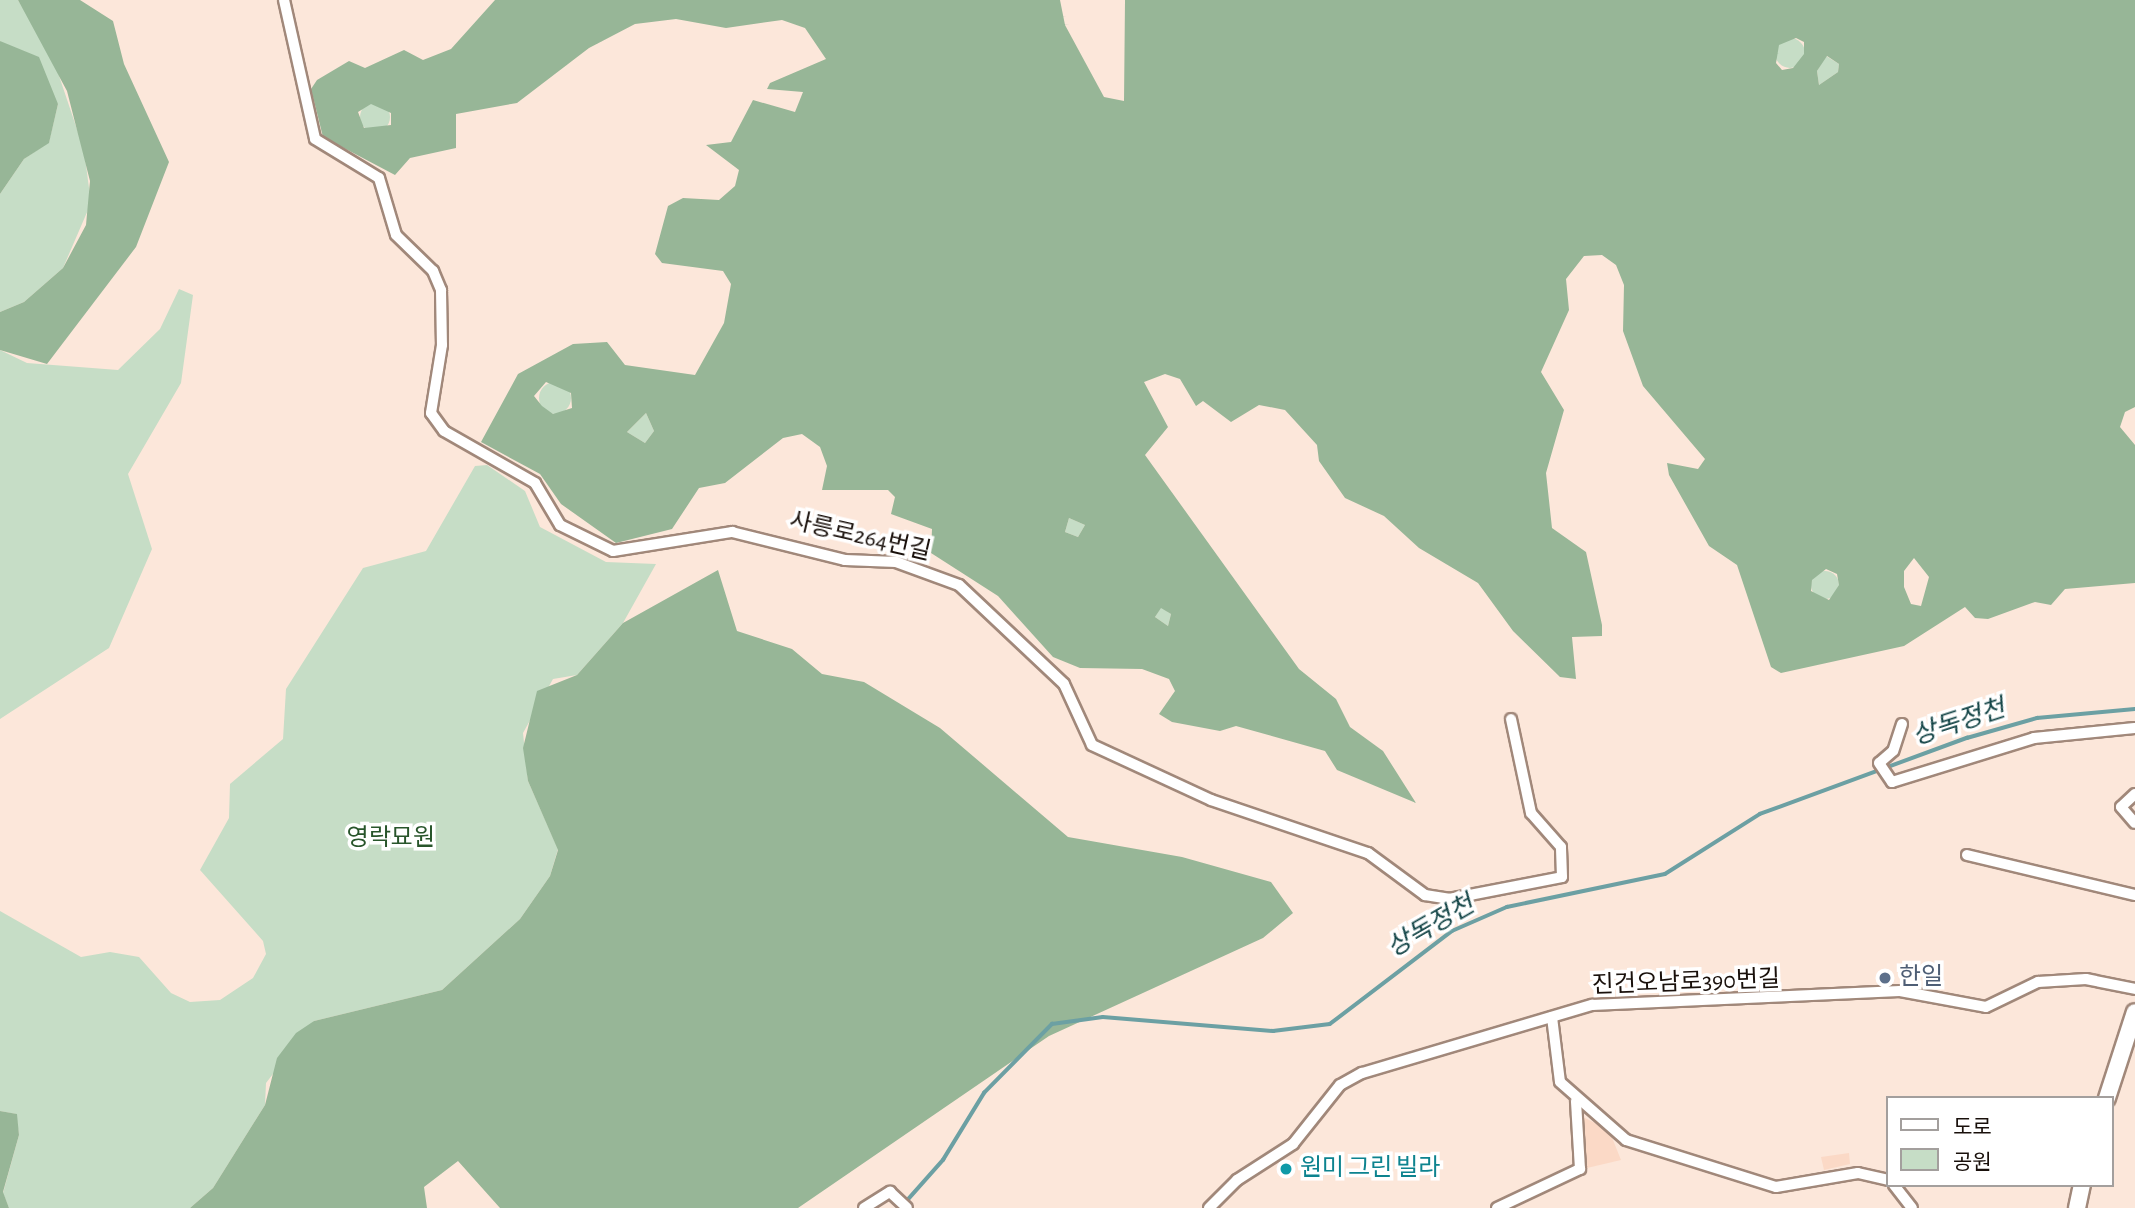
<!DOCTYPE html>
<meta charset="utf-8">
<style>
body{margin:0}
#map{position:relative;width:2135px;height:1208px;overflow:hidden;background:#fce7da;font-family:"Alegreya Sans","Noto Sans KR",sans-serif}
div>[style]{position:absolute}
.built>*{inset:0;background:#fbd9c6}
.green>*{inset:0;background:#c6ddc6}
.round{border-radius:50%}
.forest>*{inset:0;background:#97b697}
.stream>*{height:3.5px;margin:-1.75px;padding:0 1.75px;transform-origin:1.75px;border-radius:1.75px;background:#6ca0a3}
.roads{filter:drop-shadow(2px 0 #a1887a) drop-shadow(-2px 0 #a1887a) drop-shadow(0 2px #a1887a) drop-shadow(0 -2px #a1887a)}
.street>*{height:10px;margin:-5px;padding:0 5px;transform-origin:5px;border-radius:5px;background:#fff}
.secondary>*{height:16px;margin:-8px;padding:0 8px;transform-origin:8px;border-radius:8px;background:#fff}
.dots>*{width:19px;height:19px;translate:-50% -50%;box-sizing:border-box;border:4px solid #fff;border-radius:50%}
span{translate:-50% -50%;white-space:nowrap;text-align:center;line-height:1.15;-webkit-text-stroke:7px #fff;paint-order:stroke}
.street-label{font-size:24px;color:#19100b}
.park-label{font-size:24px;color:#28552b}
.service-label{font-size:24px;color:#4e5e75}
.left{translate:0 -50%;text-align:left}
.culture-label{font-size:24px;color:#0d838f}
.water-label{font-size:26px;color:#144547;font-style:italic}
.legend{position:absolute;left:1886px;top:1096px;width:228px;height:91px;box-sizing:border-box;background:#fff;border:2px solid #a39f9d;margin:0;padding:9px 12px;list-style:none;font-size:21px;color:#19100b}
.legend li{display:flex;align-items:center;gap:14px;height:35px}
.legend b{width:35px;border:2px solid #a39f9d}
</style>
<div id="map">
<div class="built">
<div style="clip-path:polygon(1581px 1116px,1609px 1130px,1621px 1160px,1587px 1168px)"></div>
<div style="clip-path:polygon(1849px 1153px,1850px 1164px,1824px 1170px,1821px 1157px)"></div>
</div>
<div class="green">
<div style="clip-path:polygon(0 0,18px 0,52px 55px,84px 150px,91px 203px,63px 268px,24px 302px,0 312px,0 194px,24px 159px,49px 142px,58px 104px,0 41px)"></div>
<div class="round" style="left:1775px;top:38px;width:30px;height:30px"></div>
<div style="clip-path:polygon(1826px 56px,1839px 64px,1838px 72px,1819px 85px,1817px 71px)"></div>
<div class="round" style="left:360px;top:102px;width:30px;height:30px"></div>
<div style="clip-path:polygon(179px 289px,193px 295px,181px 383px,128px 474px,152px 549px,109px 648px,0 719px,0 350px,27px 363px,118px 370px,160px 329px)"></div>
<div class="round" style="left:539px;top:382px;width:32px;height:32px"></div>
<div style="clip-path:polygon(646px 413px,654px 431px,645px 443px,627px 432px)"></div>
<div style="clip-path:polygon(487px 465px,525px 491px,540px 527px,606px 562px,656px 564px,623px 623px,577px 675px,553px 679px,523px 733px,528px 781px,558px 849px,550px 876px,520px 919px,442px 990px,314px 1021px,266px 1083px,265px 1105px,213px 1188px,190px 1208px,9px 1208px,3px 1193px,19px 1135px,16px 1114px,0 1111px,0 911px,81px 957px,110px 952px,139px 957px,171px 993px,190px 1002px,220px 1000px,253px 978px,266px 954px,263px 941px,200px 870px,229px 818px,230px 784px,283px 739px,286px 689px,363px 568px,426px 551px,475px 466px)"></div>
<div style="clip-path:polygon(1069px 518px,1085px 525px,1078px 537px,1065px 532px)"></div>
<div class="round" style="left:1811px;top:571px;width:28px;height:28px"></div>
<div style="clip-path:polygon(1161px 607px,1171px 614px,1168px 626px,1155px 617px)"></div>
</div>
<div class="forest">
<div style="clip-path:polygon(18px 0,80px 0,113px 21px,124px 64px,169px 162px,136px 247px,47px 364px,0 350px,0 312px,24px 302px,63px 268px,86px 225px,90px 181px,67px 91px)"></div>
<div style="clip-path:polygon(evenodd,495px 0,1060px 0,1065px 25px,1104px 97px,1124px 101px,1125px 0,2135px 0,2135px 407px,2125px 412px,2120px 427px,2135px 445px,2135px 583px,2065px 589px,2051px 605px,2035px 602px,1988px 619px,1975px 618px,1965px 607px,1904px 646px,1781px 673px,1771px 667px,1737px 565px,1709px 546px,1669px 475px,1667px 463px,1698px 469px,1705px 459px,1643px 386px,1623px 331px,1624px 285px,1616px 265px,1602px 255px,1584px 256px,1566px 279px,1569px 310px,1541px 372px,1564px 410px,1546px 473px,1552px 528px,1586px 552px,1602px 625px,1602px 636px,1572px 637px,1576px 679px,1560px 677px,1513px 631px,1478px 583px,1419px 548px,1384px 516px,1345px 498px,1319px 461px,1317px 445px,1285px 410px,1259px 405px,1231px 422px,1203px 401px,1196px 406px,1180px 379px,1165px 374px,1144px 382px,1168px 427px,1145px 455px,1299px 669px,1336px 699px,1350px 727px,1383px 751px,1416px 803px,1337px 770px,1325px 751px,1236px 726px,1220px 731px,1172px 722px,1159px 714px,1175px 691px,1169px 679px,1142px 669px,1080px 668px,1053px 657px,998px 596px,931px 553px,932px 529px,891px 514px,895px 497px,888px 490px,822px 490px,827px 466px,820px 447px,802px 434px,783px 438px,725px 483px,699px 488px,672px 529px,616px 543px,561px 504px,540px 474px,481px 442px,518px 374px,573px 344px,607px 342px,625px 365px,695px 375px,724px 323px,731px 284px,723px 271px,662px 263px,655px 254px,668px 206px,683px 198px,719px 200px,735px 186px,739px 170px,706px 145px,731px 142px,753px 100px,795px 112px,803px 92px,767px 89px,770px 83px,826px 59px,805px 28px,782px 20px,726px 28px,676px 19px,635px 24px,589px 48px,517px 103px,456px 114px,456px 148px,410px 158px,395px 175px,323px 137px,311px 89px,317px 80px,349px 61px,365px 68px,404px 50px,423px 60px,451px 49px,495px 0,1796px 38px,1804px 42px,1804px 54px,1793px 68px,1782px 70px,1776px 63px,1779px 45px,1796px 38px,495px 0,1827px 56px,1839px 64px,1838px 72px,1819px 85px,1817px 71px,1827px 56px,495px 0,371px 104px,391px 113px,391px 125px,364px 128px,358px 112px,371px 104px,495px 0,546px 382px,571px 393px,572px 408px,553px 414px,542px 406px,534px 396px,546px 382px,495px 0,646px 413px,654px 431px,645px 443px,627px 432px,646px 413px,495px 0,1069px 518px,1085px 525px,1078px 537px,1065px 532px,1069px 518px,495px 0,1914px 558px,1929px 577px,1921px 606px,1911px 604px,1904px 587px,1904px 571px,1914px 558px,495px 0,1826px 569px,1837px 574px,1839px 585px,1829px 600px,1811px 591px,1812px 580px,1826px 569px,495px 0,1161px 608px,1171px 614px,1168px 626px,1155px 617px,1161px 608px)"></div>
<div style="clip-path:polygon(0 41px,39px 57px,58px 104px,49px 143px,24px 159px,0 194px)"></div>
<div style="clip-path:polygon(718px 570px,737px 631px,792px 649px,822px 674px,864px 682px,940px 728px,1068px 837px,1182px 857px,1271px 882px,1293px 913px,1263px 938px,1049px 1036px,798px 1208px,500px 1208px,458px 1161px,424px 1187px,427px 1208px,190px 1208px,213px 1188px,265px 1105px,277px 1058px,296px 1033px,314px 1021px,442px 990px,520px 919px,550px 876px,558px 850px,528px 781px,523px 748px,537px 691px,577px 675px,623px 623px)"></div>
<div style="clip-path:polygon(0 1111px,17px 1114px,19px 1135px,3px 1192px,9px 1208px,0 1208px)"></div>
</div>
<div class="stream">
<div style="left:904px;top:1204px;width:59px;rotate:-48.4deg"></div>
<div style="left:943px;top:1160px;width:79px;rotate:-58.5deg"></div>
<div style="left:984px;top:1093px;width:97px;rotate:-45.4deg"></div>
<div style="left:1052px;top:1024px;width:51px;rotate:-7.8deg"></div>
<div style="left:1103px;top:1017px;width:171px;rotate:4.7deg"></div>
<div style="left:1273px;top:1031px;width:57px;rotate:-7deg"></div>
<div style="left:1330px;top:1024px;width:153px;rotate:-37.3deg"></div>
<div style="left:1452px;top:931px;width:60px;rotate:-23.6deg"></div>
<div style="left:1507px;top:907px;width:161px;rotate:-11.8deg"></div>
<div style="left:1665px;top:874px;width:112px;rotate:-32.3deg"></div>
<div style="left:1760px;top:814px;width:221px;rotate:-20.2deg"></div>
<div style="left:1967px;top:738px;width:73px;rotate:-15.9deg"></div>
<div style="left:2037px;top:718px;width:98px;rotate:-5.2deg"></div>
</div>
<div class="roads">
<div class="street">
<div style="left:284px;top:0;width:142px;rotate:77.4deg"></div>
<div style="left:315px;top:139px;width:75px;rotate:31.4deg"></div>
<div style="left:379px;top:178px;width:59px;rotate:73.4deg"></div>
<div style="left:396px;top:235px;width:52px;rotate:44.2deg"></div>
<div style="left:433px;top:271px;width:21px;rotate:67deg"></div>
<div style="left:441px;top:290px;width:55px;rotate:89deg"></div>
<div style="left:442px;top:345px;width:69px;rotate:99.2deg"></div>
<div style="left:431px;top:413px;width:22px;rotate:54deg"></div>
<div style="left:444px;top:431px;width:105px;rotate:29.7deg"></div>
<div style="left:535px;top:483px;width:49px;rotate:59.2deg"></div>
<div style="left:560px;top:525px;width:59px;rotate:26.1deg"></div>
<div style="left:613px;top:551px;width:121px;rotate:-9.1deg"></div>
<div style="left:732px;top:532px;width:116px;rotate:13.9deg"></div>
<div style="left:845px;top:560px;width:51px;rotate:2.2deg"></div>
<div style="left:896px;top:562px;width:67px;rotate:20.1deg"></div>
<div style="left:959px;top:585px;width:144px;rotate:43.3deg"></div>
<div style="left:1064px;top:684px;width:67px;rotate:65.3deg"></div>
<div style="left:1092px;top:745px;width:131px;rotate:24.8deg"></div>
<div style="left:1211px;top:800px;width:166px;rotate:18.7deg"></div>
<div style="left:1368px;top:853px;width:71px;rotate:36.4deg"></div>
<div style="left:1425px;top:895px;width:24px;rotate:9deg"></div>
<div style="left:1449px;top:899px;width:115px;rotate:-11deg"></div>
<div style="left:1562px;top:877px;width:30px;rotate:-92deg"></div>
<div style="left:1561px;top:847px;width:45px;rotate:-131.4deg"></div>
<div style="left:1531px;top:813px;width:96px;rotate:-102deg"></div>
<div style="left:1902px;top:724px;width:28px;rotate:108deg"></div>
<div style="left:1893px;top:751px;width:18px;rotate:139deg"></div>
<div style="left:1879px;top:763px;width:23px;rotate:56deg"></div>
<div style="left:1892px;top:782px;width:149px;rotate:-17.2deg"></div>
<div style="left:2034px;top:738px;width:101px;rotate:-5.7deg"></div>
<div style="left:2135px;top:794px;width:19px;rotate:137deg"></div>
<div style="left:2121px;top:807px;width:21px;rotate:49deg"></div>
<div style="left:1967px;top:855px;width:173px;rotate:13.4deg"></div>
<div style="left:1552px;top:1017px;width:65px;rotate:83deg"></div>
<div style="left:1560px;top:1082px;width:88px;rotate:41.3deg"></div>
<div style="left:1626px;top:1140px;width:157px;rotate:17.4deg"></div>
<div style="left:1776px;top:1187px;width:83px;rotate:-9.7deg"></div>
<div style="left:1858px;top:1173px;width:31px;rotate:13deg"></div>
<div style="left:1894px;top:1185px;width:29px;rotate:52deg"></div>
<div style="left:864px;top:1208px;width:31px;rotate:-32deg"></div>
<div style="left:890px;top:1192px;width:23px;rotate:43deg"></div>
<div style="left:1209px;top:1208px;width:40px;rotate:-45deg"></div>
<div style="left:1237px;top:1180px;width:67px;rotate:-32.7deg"></div>
<div style="left:1293px;top:1144px;width:75px;rotate:-51.5deg"></div>
<div style="left:1340px;top:1085px;width:25px;rotate:-29deg"></div>
<div style="left:1362px;top:1073px;width:240px;rotate:-16.5deg"></div>
<div style="left:1592px;top:1005px;width:308px;rotate:-2.6deg"></div>
<div style="left:1900px;top:991px;width:87px;rotate:10.5deg"></div>
<div style="left:1986px;top:1007px;width:58px;rotate:-25.7deg"></div>
<div style="left:2038px;top:982px;width:48px;rotate:-3.6deg"></div>
<div style="left:2086px;top:979px;width:50px;rotate:11.5deg"></div>
<div style="left:1497px;top:1208px;width:92px;rotate:-25.2deg"></div>
<div style="left:1580px;top:1169px;width:68px;rotate:-93.4deg"></div>
</div>
<div class="secondary">
<div style="left:2107px;top:1098px;width:90px;rotate:-72deg"></div>
<div style="left:2077px;top:1208px;width:24px;rotate:-78deg"></div>
</div>
</div>
<div class="dots">
<div style="left:1885px;top:978px;background:#5c6f8a"></div>
<div style="left:1286px;top:1169px;background:#0f9aa8"></div>
</div>
<div class="street-label">
<span style="left:860px;top:537px;rotate:13deg">사릉로264번길</span>
<span style="left:1686px;top:983px;rotate:-2deg">진건오남로390번길</span>
</div>
<div class="park-label">
<span style="left:391px;top:839px">영락묘원</span>
</div>
<div class="service-label">
<span class="left" style="left:1899px;top:978px">한일</span>
</div>
<div class="culture-label">
<span class="left" style="left:1300px;top:1169px">원미 그린 빌라</span>
</div>
<div class="water-label">
<span style="left:1959px;top:723px;rotate:-18deg">상독정천</span>
<span style="left:1431px;top:927px;rotate:-30deg">상독정천</span>
</div>
<ul class="legend">
<li><b style="height:9px;background:#fff"></b>도로</li>
<li><b style="height:19px;background:#c6ddc6"></b>공원</li>
</ul>
</div>
